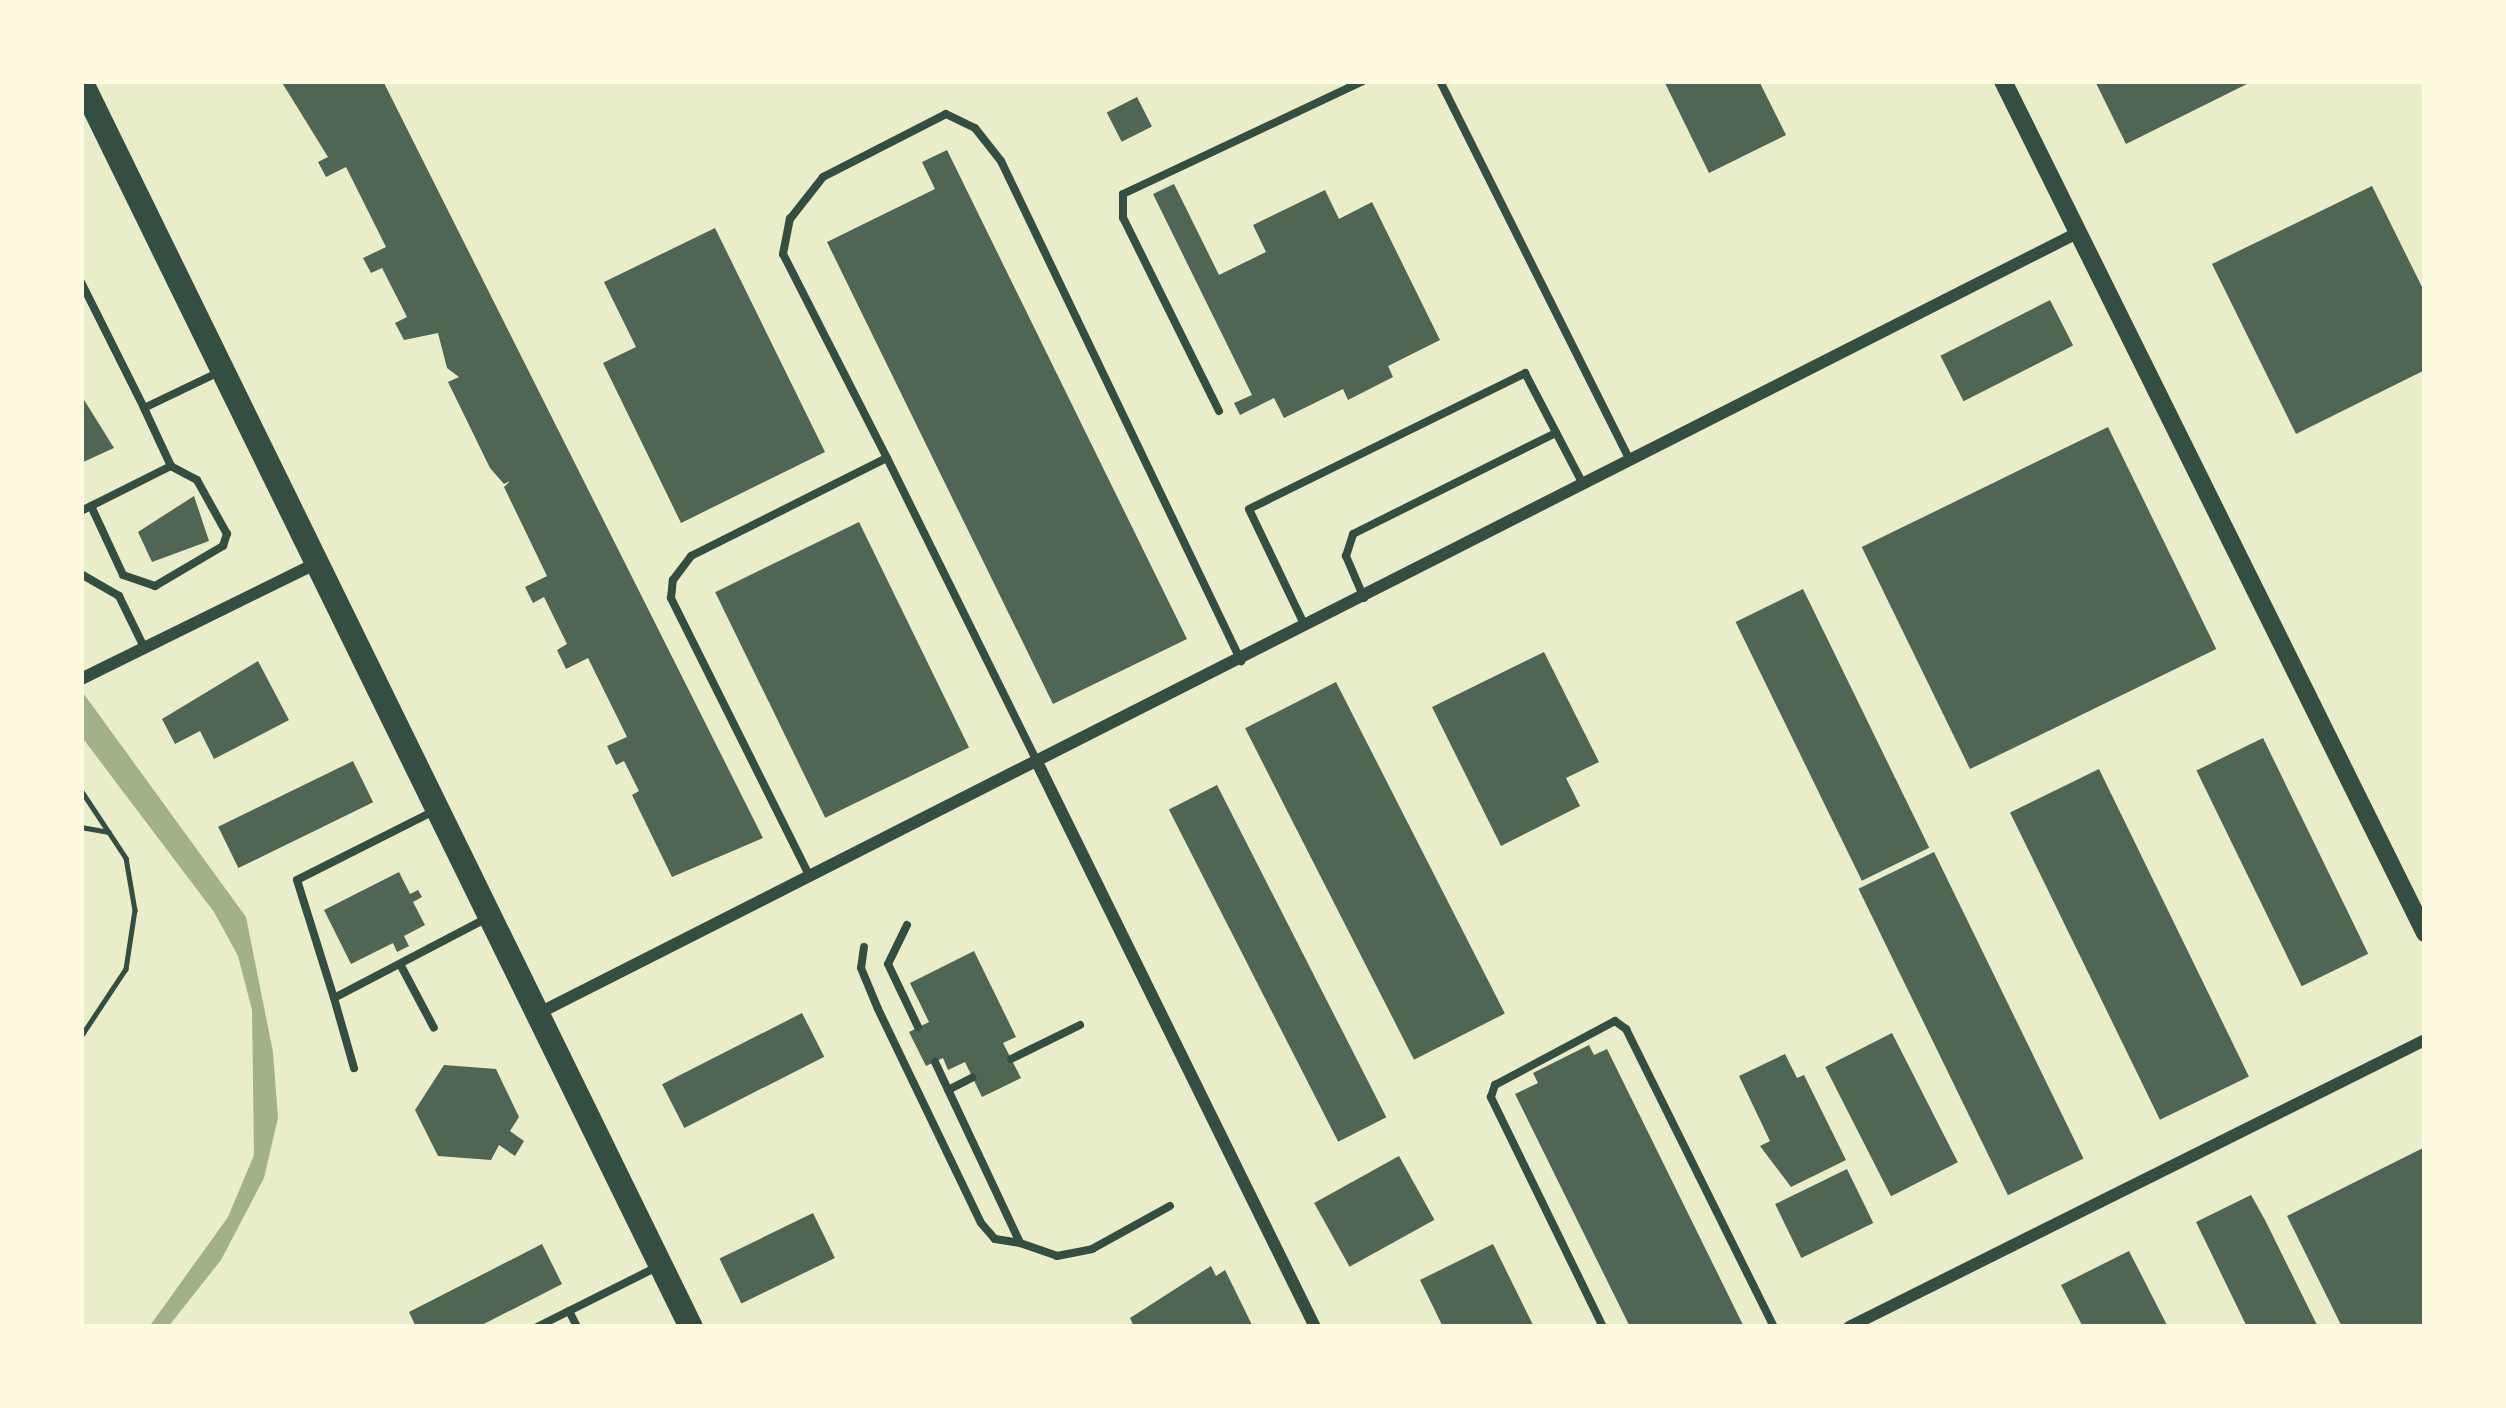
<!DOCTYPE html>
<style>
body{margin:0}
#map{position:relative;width:2506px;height:1408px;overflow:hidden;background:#e9edc9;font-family:"Open Sans",sans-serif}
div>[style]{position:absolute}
.water>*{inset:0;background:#a3b18a}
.building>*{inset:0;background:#4f6655;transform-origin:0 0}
.path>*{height:4.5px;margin:-2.25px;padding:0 2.25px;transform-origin:2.25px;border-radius:2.25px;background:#344e41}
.service>*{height:8px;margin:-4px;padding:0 4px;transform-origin:4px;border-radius:4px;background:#344e41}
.minor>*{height:12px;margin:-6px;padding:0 6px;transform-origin:6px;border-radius:6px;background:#344e41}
.tertiary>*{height:18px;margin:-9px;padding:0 9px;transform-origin:9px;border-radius:9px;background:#344e41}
.primary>*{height:24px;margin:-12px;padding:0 12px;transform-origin:12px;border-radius:12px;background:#344e41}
span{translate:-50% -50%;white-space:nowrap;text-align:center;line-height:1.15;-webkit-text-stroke:10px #fefae0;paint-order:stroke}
.frame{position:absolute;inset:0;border:84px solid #fefae0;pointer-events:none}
</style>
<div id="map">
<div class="water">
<div style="clip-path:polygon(81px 690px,246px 917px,273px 1052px,278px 1118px,264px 1178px,221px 1260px,168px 1327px,149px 1327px,228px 1217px,254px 1155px,252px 1010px,238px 956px,214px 912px,81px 736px)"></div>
</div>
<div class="building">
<div style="clip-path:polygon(281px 81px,383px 81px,763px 838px,672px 877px,632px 795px,639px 791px,624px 761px,616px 765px,607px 746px,627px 737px,588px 658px,566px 669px,557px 650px,567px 644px,544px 597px,533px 603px,525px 587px,547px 576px,504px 487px,510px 481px,504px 484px,490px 468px,448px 382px,459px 377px,447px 368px,438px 333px,404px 340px,395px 323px,407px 317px,382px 268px,371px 273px,363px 258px,386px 247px,346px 167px,326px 177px,318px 162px,328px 157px)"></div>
<div style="clip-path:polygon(1664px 81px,1759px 81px,1786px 135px,1709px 173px)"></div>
<div style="clip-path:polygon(2095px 81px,2253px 81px,2126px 144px)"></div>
<div style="left:1137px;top:97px;width:33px;height:34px;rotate:63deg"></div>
<div style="clip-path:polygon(947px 150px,1187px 639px,1053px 704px,827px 242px,935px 189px,922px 162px)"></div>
<div style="clip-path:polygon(1174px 184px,1219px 275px,1266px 252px,1253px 225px,1325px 190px,1339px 219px,1372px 202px,1440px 340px,1388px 366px,1393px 377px,1348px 400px,1343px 389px,1284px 418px,1274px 398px,1240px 415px,1234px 403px,1252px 395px,1153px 194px)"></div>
<div style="clip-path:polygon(2372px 186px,2425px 293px,2425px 370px,2296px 434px,2212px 264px)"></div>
<div style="clip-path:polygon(715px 228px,825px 452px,681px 523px,603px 363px,636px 347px,604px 282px)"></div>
<div style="left:2050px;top:300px;width:51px;height:123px;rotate:63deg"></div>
<div style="clip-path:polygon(81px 395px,114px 448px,81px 463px)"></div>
<div style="left:2108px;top:427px;width:247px;height:274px;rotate:64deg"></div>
<div style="clip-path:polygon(194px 496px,209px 541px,152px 562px,138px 532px)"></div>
<div style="left:859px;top:522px;width:251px;height:160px;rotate:64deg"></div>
<div style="left:1803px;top:589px;width:288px;height:75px;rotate:64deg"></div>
<div style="clip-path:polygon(1544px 652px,1599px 762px,1566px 778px,1580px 806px,1501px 846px,1432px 707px)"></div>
<div style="clip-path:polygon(258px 661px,289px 720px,214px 759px,200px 731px,175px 744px,162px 719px)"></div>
<div style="left:1336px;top:682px;width:372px;height:102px;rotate:63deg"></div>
<div style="left:2263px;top:738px;width:240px;height:74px;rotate:64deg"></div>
<div style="left:353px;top:761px;width:46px;height:150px;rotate:64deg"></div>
<div style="left:2099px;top:769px;width:342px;height:99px;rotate:64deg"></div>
<div style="left:1217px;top:785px;width:373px;height:54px;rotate:63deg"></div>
<div style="left:1934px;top:852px;width:341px;height:84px;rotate:64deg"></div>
<div style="clip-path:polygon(399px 872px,410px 894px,418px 890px,422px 897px,413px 902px,425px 925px,404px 936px,409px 946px,397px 952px,393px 943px,351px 964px,324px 910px)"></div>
<div style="clip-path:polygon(974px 951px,1016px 1037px,1003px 1043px,1021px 1078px,982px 1097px,965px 1062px,948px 1070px,943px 1058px,926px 1066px,909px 1032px,929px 1022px,910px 983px)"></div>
<div style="left:802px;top:1013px;width:49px;height:157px;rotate:63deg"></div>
<div style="left:1892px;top:1033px;width:145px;height:75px;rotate:63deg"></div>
<div style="clip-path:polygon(1589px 1045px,1594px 1055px,1607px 1049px,1744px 1327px,1630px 1327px,1515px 1094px,1538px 1083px,1533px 1073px)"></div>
<div style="clip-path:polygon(1785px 1054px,1797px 1078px,1804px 1075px,1846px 1160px,1791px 1187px,1760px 1146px,1770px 1141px,1739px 1076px)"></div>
<div style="clip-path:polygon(444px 1065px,496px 1069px,519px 1117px,510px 1131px,524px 1141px,515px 1156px,499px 1145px,491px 1160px,438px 1156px,415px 1110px)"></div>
<div style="clip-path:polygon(2425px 1147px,2425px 1327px,2342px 1327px,2287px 1216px)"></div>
<div style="left:1399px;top:1156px;width:73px;height:97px;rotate:61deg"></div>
<div style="left:1847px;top:1169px;width:60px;height:80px;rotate:64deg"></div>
<div style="clip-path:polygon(2251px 1195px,2265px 1220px,2318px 1327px,2247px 1327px,2196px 1222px)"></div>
<div style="left:813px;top:1213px;width:50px;height:104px;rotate:64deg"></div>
<div style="clip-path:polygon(542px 1244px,562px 1284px,478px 1327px,416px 1327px,409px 1312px)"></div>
<div style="clip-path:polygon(1493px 1244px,1534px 1327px,1443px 1327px,1420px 1280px)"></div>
<div style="clip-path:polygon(2129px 1251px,2168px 1327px,2083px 1327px,2061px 1285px)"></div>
<div style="clip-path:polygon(1211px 1266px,1216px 1276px,1225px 1270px,1253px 1327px,1134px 1327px,1130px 1318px)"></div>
</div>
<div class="path">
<div style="left:81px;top:790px;width:82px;rotate:56.5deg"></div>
<div style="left:126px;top:858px;width:53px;rotate:80.2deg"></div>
<div style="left:135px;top:910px;width:60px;rotate:98.7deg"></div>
<div style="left:126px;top:969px;width:82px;rotate:123.5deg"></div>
<div style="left:81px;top:827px;width:28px;rotate:10deg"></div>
</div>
<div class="service">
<div style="left:1440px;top:81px;width:424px;rotate:63.4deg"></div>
<div style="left:81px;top:282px;width:141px;rotate:63.4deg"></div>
<div style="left:144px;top:408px;width:81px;rotate:-25.6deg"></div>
<div style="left:1219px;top:411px;width:216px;rotate:-116.4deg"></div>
<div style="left:1123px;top:218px;width:24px;rotate:-90deg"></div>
<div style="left:1123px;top:194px;width:265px;rotate:-25.2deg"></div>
<div style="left:887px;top:458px;width:229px;rotate:-117deg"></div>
<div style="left:783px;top:254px;width:36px;rotate:-79deg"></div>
<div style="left:790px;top:219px;width:53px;rotate:-51.8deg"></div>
<div style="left:823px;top:177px;width:138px;rotate:-27.1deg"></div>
<div style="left:946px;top:114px;width:32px;rotate:26deg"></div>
<div style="left:975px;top:128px;width:42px;rotate:51.8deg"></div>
<div style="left:1001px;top:161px;width:555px;rotate:64.36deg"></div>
<div style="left:91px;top:506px;width:76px;rotate:65.1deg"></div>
<div style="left:123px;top:575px;width:34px;rotate:19deg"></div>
<div style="left:155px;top:586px;width:79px;rotate:-30.5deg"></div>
<div style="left:223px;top:546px;width:13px;rotate:-72deg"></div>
<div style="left:227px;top:534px;width:62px;rotate:-119.1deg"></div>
<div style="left:197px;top:480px;width:30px;rotate:-152deg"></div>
<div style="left:81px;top:511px;width:101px;rotate:-26.6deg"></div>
<div style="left:171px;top:466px;width:64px;rotate:-115deg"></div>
<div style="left:81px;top:574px;width:44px;rotate:30.1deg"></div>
<div style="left:119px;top:596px;width:57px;rotate:63.9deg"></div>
<div style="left:1364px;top:598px;width:46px;rotate:-113.2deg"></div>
<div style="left:1346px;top:556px;width:23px;rotate:-72deg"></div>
<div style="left:1353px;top:534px;width:227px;rotate:-26.5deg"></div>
<div style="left:1304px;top:624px;width:127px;rotate:-115.6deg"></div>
<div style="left:1249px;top:509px;width:308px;rotate:-26.2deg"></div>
<div style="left:1525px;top:373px;width:125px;rotate:62.4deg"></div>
<div style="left:432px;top:812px;width:151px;rotate:153.3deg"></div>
<div style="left:297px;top:880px;width:124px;rotate:72.6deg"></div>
<div style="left:334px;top:998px;width:173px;rotate:-27.6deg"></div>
<div style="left:810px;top:877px;width:312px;rotate:-116.5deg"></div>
<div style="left:671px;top:598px;width:18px;rotate:-84deg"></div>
<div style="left:673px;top:580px;width:30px;rotate:-53deg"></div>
<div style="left:691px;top:556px;width:219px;rotate:-26.6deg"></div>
<div style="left:887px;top:458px;width:341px;rotate:63.7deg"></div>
<div style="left:907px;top:925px;width:43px;rotate:116deg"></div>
<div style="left:888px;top:964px;width:70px;rotate:64.5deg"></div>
<div style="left:864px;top:947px;width:21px;rotate:98deg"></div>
<div style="left:861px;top:968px;width:44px;rotate:67.5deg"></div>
<div style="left:878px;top:1009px;width:237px;rotate:64.3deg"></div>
<div style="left:981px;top:1223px;width:21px;rotate:49deg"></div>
<div style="left:995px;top:1239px;width:25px;rotate:9deg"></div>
<div style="left:400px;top:964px;width:72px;rotate:62deg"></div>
<div style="left:334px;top:998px;width:73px;rotate:74.1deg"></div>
<div style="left:1011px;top:1059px;width:77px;rotate:-26.2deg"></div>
<div style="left:935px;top:1062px;width:200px;rotate:64.8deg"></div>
<div style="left:1020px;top:1243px;width:39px;rotate:19deg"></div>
<div style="left:1057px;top:1256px;width:36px;rotate:-11deg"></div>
<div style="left:1092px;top:1249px;width:89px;rotate:-28.9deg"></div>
<div style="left:948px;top:1090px;width:27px;rotate:-27deg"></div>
<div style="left:569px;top:1311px;width:18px;rotate:63deg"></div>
<div style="left:537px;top:1327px;width:132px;rotate:-26.6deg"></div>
<div style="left:1603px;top:1327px;width:256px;rotate:-116deg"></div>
<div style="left:1491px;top:1097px;width:13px;rotate:-72deg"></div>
<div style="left:1495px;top:1085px;width:136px;rotate:-28.1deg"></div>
<div style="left:1615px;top:1021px;width:14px;rotate:36deg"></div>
<div style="left:1626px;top:1029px;width:333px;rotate:63.6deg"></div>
</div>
<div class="minor">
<div style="left:81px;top:679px;width:265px;rotate:-26.2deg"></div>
<div style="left:1038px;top:764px;width:627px;rotate:63.8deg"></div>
<div style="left:539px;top:1013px;width:1724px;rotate:-26.89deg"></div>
<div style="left:1849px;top:1327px;width:644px;rotate:-26.49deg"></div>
</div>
<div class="tertiary">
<div style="left:2003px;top:81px;width:951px;rotate:63.65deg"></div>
</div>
<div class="primary">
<div style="left:81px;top:81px;width:1387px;rotate:63.92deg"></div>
</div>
<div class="frame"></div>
</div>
